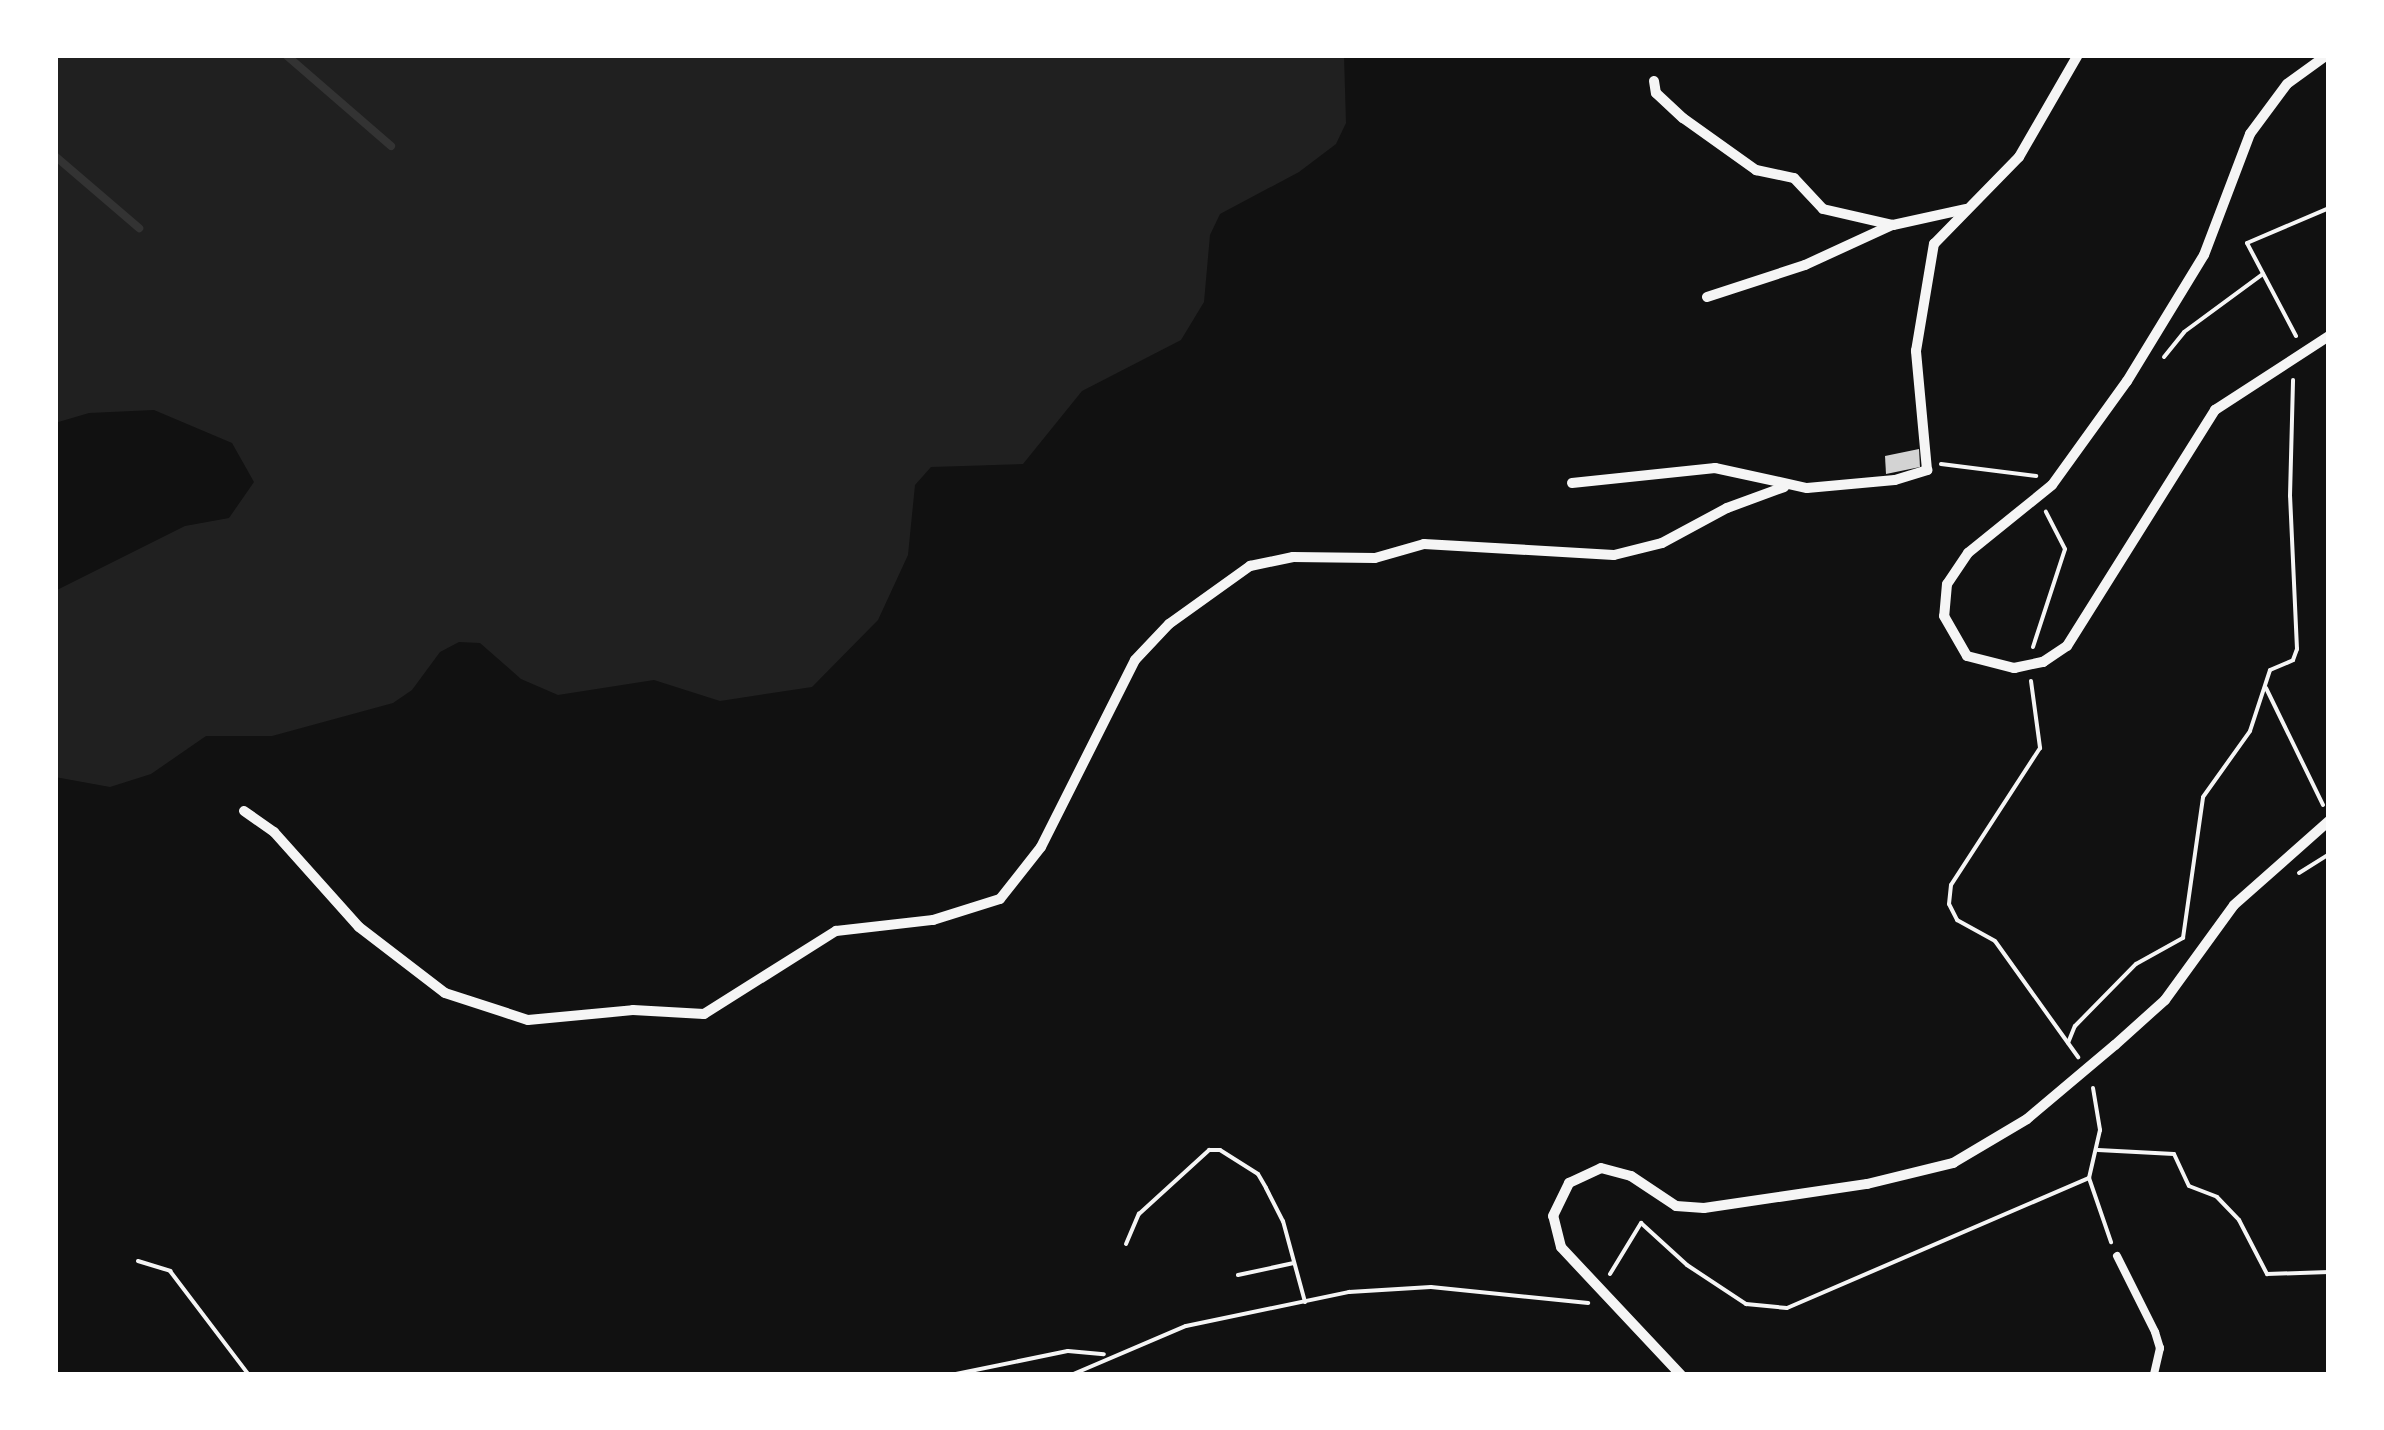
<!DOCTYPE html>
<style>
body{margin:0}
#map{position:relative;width:2384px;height:1430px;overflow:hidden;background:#111;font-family:Cabin,sans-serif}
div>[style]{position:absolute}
.green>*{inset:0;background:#202020}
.stream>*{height:8px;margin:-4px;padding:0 4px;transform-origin:4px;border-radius:4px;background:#333}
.building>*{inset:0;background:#d3d3d3}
.path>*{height:4px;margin:-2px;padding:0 2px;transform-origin:2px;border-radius:2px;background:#f5f5f5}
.service>*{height:8px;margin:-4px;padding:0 4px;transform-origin:4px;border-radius:4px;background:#f5f5f5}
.minor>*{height:10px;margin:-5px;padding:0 5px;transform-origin:5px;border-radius:5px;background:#f5f5f5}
span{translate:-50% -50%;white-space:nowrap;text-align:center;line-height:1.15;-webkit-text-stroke:10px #fff;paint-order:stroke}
.frame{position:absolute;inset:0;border:58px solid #fff;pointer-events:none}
</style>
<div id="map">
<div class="green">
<div style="clip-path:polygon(55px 55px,1344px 55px,1346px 123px,1336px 144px,1299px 172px,1220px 214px,1210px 235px,1204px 302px,1181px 340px,1082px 391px,1023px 464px,931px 467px,915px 485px,908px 555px,878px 620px,812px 687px,720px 701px,654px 680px,558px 695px,521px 679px,480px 643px,459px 642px,440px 652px,412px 690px,393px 703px,272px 736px,206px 736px,151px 774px,110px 787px,55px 777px,55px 591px,185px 526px,229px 518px,254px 482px,232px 443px,154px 410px,89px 413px,55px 423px)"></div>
</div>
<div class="stream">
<div style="left:286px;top:55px;width:139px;rotate:40.9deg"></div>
<div style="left:55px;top:156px;width:111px;rotate:40.6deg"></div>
</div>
<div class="building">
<div style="clip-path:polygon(1919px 449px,1920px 467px,1886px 474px,1885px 456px)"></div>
</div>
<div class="path">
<div style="left:2296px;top:336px;width:105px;rotate:-117.8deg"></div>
<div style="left:2247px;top:243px;width:89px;rotate:-23.1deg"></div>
<div style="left:2164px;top:357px;width:32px;rotate:-51deg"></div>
<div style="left:2184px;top:332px;width:98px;rotate:-36.3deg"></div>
<div style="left:1941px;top:464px;width:96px;rotate:7.2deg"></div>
<div style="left:2033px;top:647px;width:103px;rotate:-71.9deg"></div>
<div style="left:2065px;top:549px;width:42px;rotate:-117.2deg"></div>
<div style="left:2031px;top:681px;width:68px;rotate:82.3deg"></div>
<div style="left:2040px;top:748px;width:163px;rotate:123deg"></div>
<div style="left:1951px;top:885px;width:19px;rotate:96deg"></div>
<div style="left:1949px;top:904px;width:18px;rotate:63deg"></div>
<div style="left:1957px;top:920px;width:43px;rotate:28.9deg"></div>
<div style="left:1995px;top:941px;width:143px;rotate:54.4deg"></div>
<div style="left:2266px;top:688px;width:130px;rotate:64deg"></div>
<div style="left:2299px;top:873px;width:36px;rotate:-32deg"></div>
<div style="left:2068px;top:1043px;width:18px;rotate:-68deg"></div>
<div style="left:2075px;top:1026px;width:87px;rotate:-45.5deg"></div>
<div style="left:2136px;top:964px;width:54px;rotate:-29deg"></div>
<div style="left:2183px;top:938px;width:142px;rotate:-81.9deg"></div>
<div style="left:2203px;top:797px;width:81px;rotate:-54.5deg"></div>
<div style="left:2250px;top:731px;width:64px;rotate:-71.8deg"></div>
<div style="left:2270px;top:670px;width:25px;rotate:-23deg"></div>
<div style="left:2293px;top:660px;width:12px;rotate:-70deg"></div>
<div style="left:2297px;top:649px;width:153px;rotate:-92.6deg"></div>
<div style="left:2290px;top:496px;width:116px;rotate:-88.5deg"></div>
<div style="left:2093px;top:1088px;width:43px;rotate:80.5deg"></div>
<div style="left:2100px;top:1130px;width:49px;rotate:102.9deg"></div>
<div style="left:2089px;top:1178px;width:68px;rotate:71deg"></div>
<div style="left:2098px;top:1150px;width:76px;rotate:3deg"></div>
<div style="left:2174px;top:1154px;width:35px;rotate:65deg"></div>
<div style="left:2189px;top:1186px;width:30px;rotate:21deg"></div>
<div style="left:2217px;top:1197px;width:32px;rotate:46deg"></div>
<div style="left:2239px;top:1220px;width:61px;rotate:62.6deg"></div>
<div style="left:2267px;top:1274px;width:62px;rotate:-1.8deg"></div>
<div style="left:1126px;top:1244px;width:33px;rotate:-67deg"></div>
<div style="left:1139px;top:1214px;width:95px;rotate:-42.4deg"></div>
<div style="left:1209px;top:1150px;width:11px"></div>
<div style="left:1220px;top:1150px;width:45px;rotate:32.3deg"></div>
<div style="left:1258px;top:1174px;width:16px;rotate:60deg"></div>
<div style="left:1266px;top:1188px;width:37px;rotate:63deg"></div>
<div style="left:1283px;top:1221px;width:84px;rotate:74.8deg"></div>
<div style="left:138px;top:1261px;width:34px;rotate:17deg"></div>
<div style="left:170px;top:1271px;width:131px;rotate:52.8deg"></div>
<div style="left:1610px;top:1274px;width:60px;rotate:-58.7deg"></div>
<div style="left:1641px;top:1223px;width:62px;rotate:42.4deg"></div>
<div style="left:1687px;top:1265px;width:71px;rotate:33.5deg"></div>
<div style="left:1746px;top:1304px;width:41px;rotate:5.6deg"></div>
<div style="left:1787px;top:1308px;width:329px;rotate:-23.3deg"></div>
<div style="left:1238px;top:1275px;width:57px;rotate:-12.1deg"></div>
<div style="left:951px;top:1375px;width:119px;rotate:-11.6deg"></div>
<div style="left:1068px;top:1351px;width:36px;rotate:5deg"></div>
<div style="left:1071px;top:1375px;width:125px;rotate:-23.1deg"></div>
<div style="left:1186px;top:1326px;width:167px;rotate:-11.8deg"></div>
<div style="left:1349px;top:1292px;width:82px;rotate:-3.5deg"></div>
<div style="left:1431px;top:1287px;width:158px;rotate:5.8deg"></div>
</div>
<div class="service">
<div style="left:2117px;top:1256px;width:85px;rotate:63.4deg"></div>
<div style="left:2155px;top:1332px;width:17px;rotate:73deg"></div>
<div style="left:2160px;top:1348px;width:28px;rotate:103deg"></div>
</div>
<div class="minor">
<div style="left:2327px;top:55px;width:49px;rotate:144.1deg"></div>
<div style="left:2287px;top:84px;width:62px;rotate:126.5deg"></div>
<div style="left:2250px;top:134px;width:129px;rotate:110.8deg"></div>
<div style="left:2204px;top:255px;width:148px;rotate:121.4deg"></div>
<div style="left:2127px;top:381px;width:128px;rotate:125.8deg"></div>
<div style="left:2052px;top:485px;width:108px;rotate:141deg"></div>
<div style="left:1968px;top:553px;width:37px;rotate:124deg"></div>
<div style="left:1947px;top:584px;width:32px;rotate:95deg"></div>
<div style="left:1944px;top:616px;width:46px;rotate:60.1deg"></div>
<div style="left:1967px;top:656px;width:49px;rotate:14.3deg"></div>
<div style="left:2014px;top:668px;width:30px;rotate:-12deg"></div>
<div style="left:2043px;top:662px;width:29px;rotate:-34deg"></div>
<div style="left:2067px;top:646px;width:279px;rotate:-57.9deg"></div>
<div style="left:2215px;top:410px;width:136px;rotate:-33deg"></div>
<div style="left:1654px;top:81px;width:12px;rotate:81deg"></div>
<div style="left:1656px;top:93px;width:37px;rotate:43deg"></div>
<div style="left:1683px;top:118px;width:90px;rotate:35.5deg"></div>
<div style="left:1756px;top:170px;width:39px;rotate:12deg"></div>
<div style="left:1794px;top:178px;width:42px;rotate:46.9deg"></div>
<div style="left:1823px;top:209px;width:72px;rotate:12.9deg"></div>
<div style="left:1893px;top:225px;width:75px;rotate:-12.4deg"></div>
<div style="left:1707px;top:297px;width:103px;rotate:-18.1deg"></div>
<div style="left:1805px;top:265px;width:96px;rotate:-24.7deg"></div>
<div style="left:1572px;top:483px;width:144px;rotate:-6deg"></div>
<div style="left:1715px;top:468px;width:94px;rotate:12.3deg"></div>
<div style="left:1807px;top:488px;width:88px;rotate:-5.2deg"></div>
<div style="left:1895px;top:480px;width:34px;rotate:-17deg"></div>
<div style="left:1927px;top:470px;width:120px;rotate:-95.3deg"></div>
<div style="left:1916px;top:351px;width:109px;rotate:-80.5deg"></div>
<div style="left:1934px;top:244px;width:122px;rotate:-45.7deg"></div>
<div style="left:2019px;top:157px;width:118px;rotate:-60deg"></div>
<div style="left:244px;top:811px;width:37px;rotate:35deg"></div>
<div style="left:274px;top:832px;width:127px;rotate:48.2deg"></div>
<div style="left:359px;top:927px;width:108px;rotate:37.5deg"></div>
<div style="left:445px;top:993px;width:87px;rotate:18deg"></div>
<div style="left:528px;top:1020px;width:105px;rotate:-5.4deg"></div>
<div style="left:633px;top:1010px;width:71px;rotate:3.2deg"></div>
<div style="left:704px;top:1014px;width:156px;rotate:-32.2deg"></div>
<div style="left:836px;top:931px;width:98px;rotate:-6.5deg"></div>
<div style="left:933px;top:920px;width:70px;rotate:-17.4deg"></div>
<div style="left:1000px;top:899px;width:66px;rotate:-51.7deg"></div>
<div style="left:1041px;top:847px;width:209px;rotate:-63.3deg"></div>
<div style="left:1135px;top:660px;width:50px;rotate:-46.6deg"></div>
<div style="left:1169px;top:624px;width:100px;rotate:-35.6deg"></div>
<div style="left:1250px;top:566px;width:44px;rotate:-11.8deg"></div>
<div style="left:1293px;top:557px;width:82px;rotate:0.7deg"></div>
<div style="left:1375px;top:558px;width:51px;rotate:-15.9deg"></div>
<div style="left:1424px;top:544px;width:190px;rotate:3.3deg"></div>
<div style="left:1614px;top:555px;width:49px;rotate:-14deg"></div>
<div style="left:1662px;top:543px;width:74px;rotate:-28.3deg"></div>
<div style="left:1727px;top:508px;width:61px;rotate:-20.2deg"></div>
<div style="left:1681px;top:1375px;width:175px;rotate:-133.2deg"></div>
<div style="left:1561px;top:1247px;width:32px;rotate:-104deg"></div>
<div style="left:1553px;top:1216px;width:37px;rotate:-64deg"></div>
<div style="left:1569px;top:1183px;width:35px;rotate:-25deg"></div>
<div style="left:1601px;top:1168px;width:31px;rotate:15deg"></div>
<div style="left:1631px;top:1176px;width:54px;rotate:33.7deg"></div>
<div style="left:1676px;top:1206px;width:28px;rotate:4deg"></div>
<div style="left:1704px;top:1208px;width:165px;rotate:-8.4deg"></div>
<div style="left:1867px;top:1184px;width:89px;rotate:-13.7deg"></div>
<div style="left:1953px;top:1163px;width:86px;rotate:-30.7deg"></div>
<div style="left:2027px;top:1119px;width:115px;rotate:-40.1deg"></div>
<div style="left:2115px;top:1045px;width:67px;rotate:-42deg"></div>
<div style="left:2165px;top:1000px;width:117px;rotate:-54deg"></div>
<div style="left:2234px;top:905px;width:127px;rotate:-41.5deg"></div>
</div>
<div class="frame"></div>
</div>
